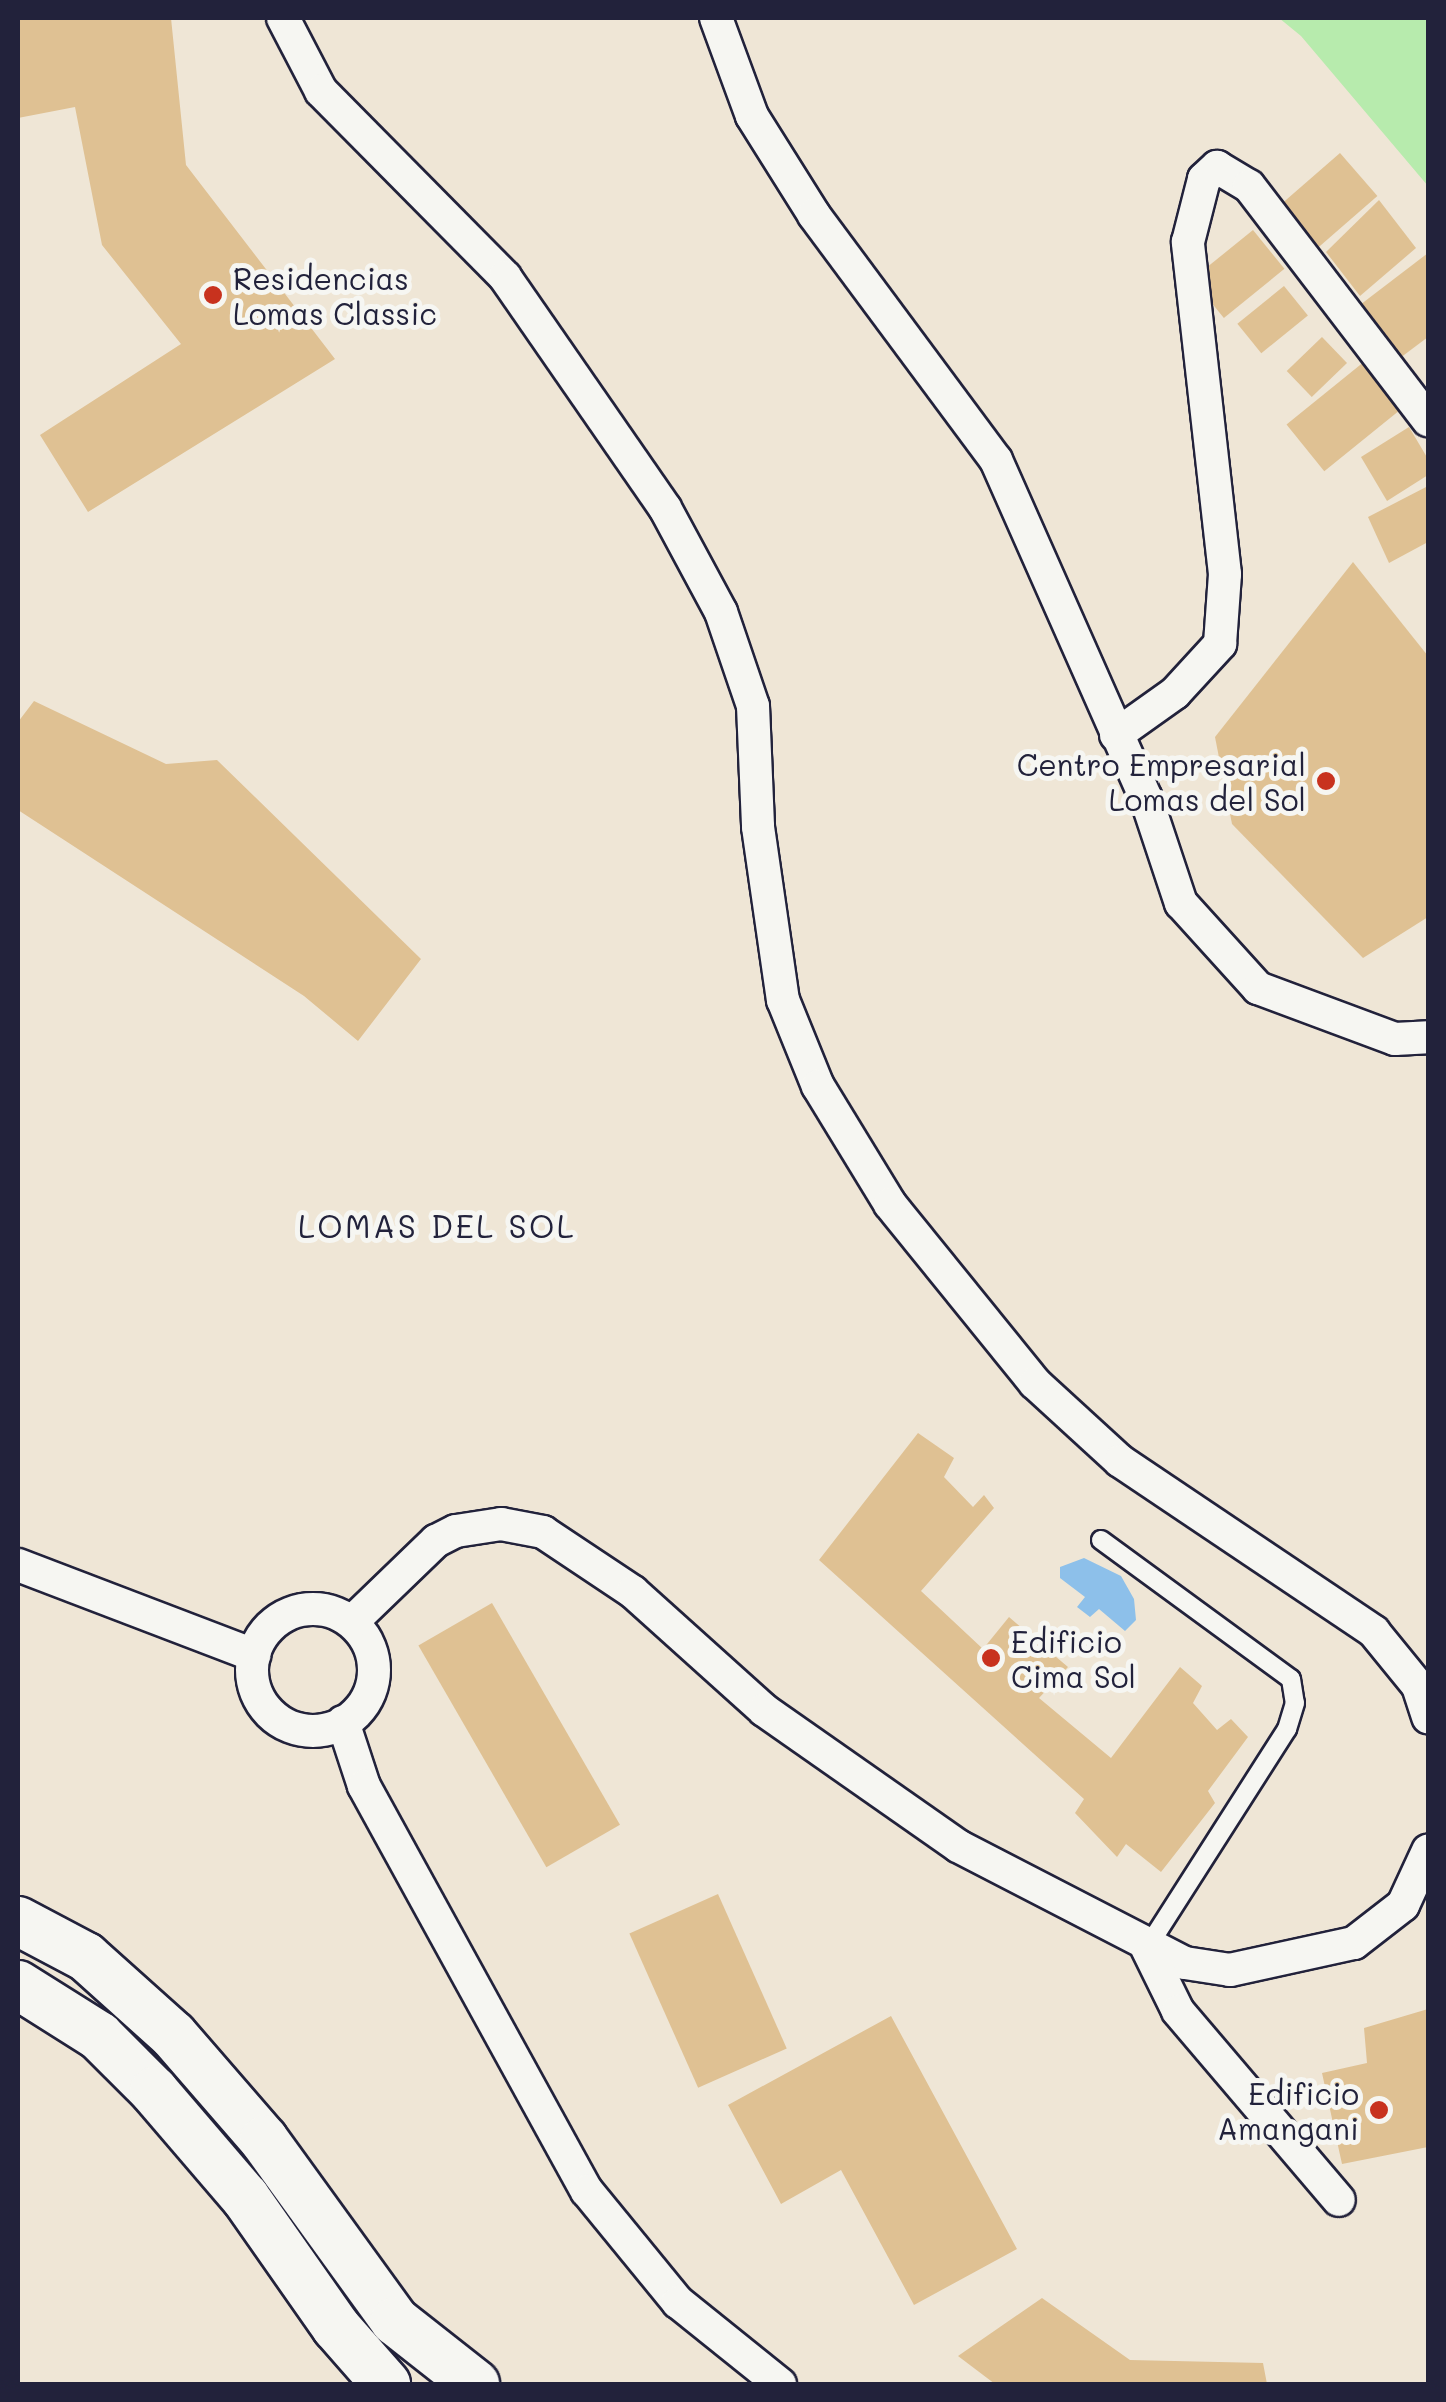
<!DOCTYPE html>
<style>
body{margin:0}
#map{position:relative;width:1446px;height:2402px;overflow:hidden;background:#efe6d6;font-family:Mali,sans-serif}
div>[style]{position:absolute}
.green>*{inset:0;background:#b7ebad}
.water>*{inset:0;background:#8dc0ea}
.building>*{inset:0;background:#dfc193;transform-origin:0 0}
.roads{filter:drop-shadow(2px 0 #22223b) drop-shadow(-2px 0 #22223b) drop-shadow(0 2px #22223b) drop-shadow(0 -2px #22223b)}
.lane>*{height:18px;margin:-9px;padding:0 9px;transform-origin:9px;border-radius:9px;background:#f6f6f2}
.street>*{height:32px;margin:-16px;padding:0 16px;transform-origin:16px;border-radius:16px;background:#f6f6f2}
.street>.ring{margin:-16px;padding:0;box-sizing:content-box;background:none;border:32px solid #f6f6f2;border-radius:50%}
.secondary>*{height:48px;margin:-24px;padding:0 24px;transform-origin:24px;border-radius:24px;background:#f6f6f2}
.dots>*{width:28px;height:28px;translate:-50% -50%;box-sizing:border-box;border:5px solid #f6f6f2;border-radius:50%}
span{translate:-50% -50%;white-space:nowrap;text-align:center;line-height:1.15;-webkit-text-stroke:10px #f6f6f2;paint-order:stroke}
.poi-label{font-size:30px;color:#22223b}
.left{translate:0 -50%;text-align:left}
.right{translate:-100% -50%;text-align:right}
.neighbourhood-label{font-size:32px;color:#22223b;letter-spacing:2.5px}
.frame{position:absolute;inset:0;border:20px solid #22223b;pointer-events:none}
</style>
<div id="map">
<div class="green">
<div style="clip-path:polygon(1279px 18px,1428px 18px,1428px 186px,1301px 36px)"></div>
</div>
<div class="water">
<div style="clip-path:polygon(1084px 1558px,1121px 1576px,1134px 1599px,1136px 1620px,1125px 1631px,1099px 1609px,1090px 1617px,1077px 1607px,1085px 1597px,1060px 1578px,1060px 1567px)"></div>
</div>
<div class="building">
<div style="clip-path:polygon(18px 18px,171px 18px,186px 165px,335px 359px,88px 512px,40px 435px,181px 344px,102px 245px,75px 107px,18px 118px)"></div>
<div style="left:1340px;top:153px;width:57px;height:83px;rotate:49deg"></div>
<div style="clip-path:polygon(1379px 200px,1416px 248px,1360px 296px,1326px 252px)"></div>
<div style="left:1253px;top:230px;width:50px;height:78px;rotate:51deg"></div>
<div style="clip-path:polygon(1428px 253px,1428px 337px,1396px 361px,1356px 308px)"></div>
<div style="left:1284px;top:286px;width:38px;height:60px;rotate:51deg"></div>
<div style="left:1322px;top:337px;width:36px;height:49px;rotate:46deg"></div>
<div style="left:1365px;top:361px;width:60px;height:101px;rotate:51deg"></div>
<div style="clip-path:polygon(1409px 427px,1428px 459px,1428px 475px,1387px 501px,1361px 457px)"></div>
<div style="clip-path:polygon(1428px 486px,1428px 542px,1389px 563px,1368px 517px)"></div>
<div style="clip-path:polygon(1353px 562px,1428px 656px,1428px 917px,1363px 958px,1232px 824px,1215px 737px)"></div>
<div style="clip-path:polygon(34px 701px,166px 764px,217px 760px,421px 959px,358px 1041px,304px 996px,18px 810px,18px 722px)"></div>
<div style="clip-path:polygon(918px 1433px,954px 1458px,944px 1477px,973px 1507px,984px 1495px,994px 1508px,921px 1591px,983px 1649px,1009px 1617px,1068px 1667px,1039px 1698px,1111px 1758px,1180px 1667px,1202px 1686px,1193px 1703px,1217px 1730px,1231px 1719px,1248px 1737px,1208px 1791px,1215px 1803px,1161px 1872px,1126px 1844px,1117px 1857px,1075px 1813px,1084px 1799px,819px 1560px)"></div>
<div style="left:492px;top:1603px;width:256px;height:85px;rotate:60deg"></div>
<div style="left:718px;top:1894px;width:169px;height:97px;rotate:66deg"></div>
<div style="clip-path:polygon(1428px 2009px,1428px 2147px,1342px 2164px,1322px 2073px,1367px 2063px,1364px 2028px)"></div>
<div style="clip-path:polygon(891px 2016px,1017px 2249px,914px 2305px,841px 2170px,781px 2204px,728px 2105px)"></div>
<div style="clip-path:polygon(1042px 2298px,1130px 2360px,1263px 2363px,1267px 2384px,995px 2384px,958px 2356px)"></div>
</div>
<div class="roads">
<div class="lane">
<div style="left:1101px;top:1540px;width:235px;rotate:36.2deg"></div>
<div style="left:1291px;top:1679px;width:24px;rotate:81deg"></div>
<div style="left:1295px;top:1703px;width:27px;rotate:107deg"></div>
<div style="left:1287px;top:1729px;width:260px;rotate:122.6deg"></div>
</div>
<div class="street">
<div style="left:283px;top:18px;width:82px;rotate:62.5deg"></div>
<div style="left:321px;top:91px;width:262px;rotate:45.3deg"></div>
<div style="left:505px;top:277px;width:281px;rotate:55.3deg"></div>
<div style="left:665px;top:508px;width:118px;rotate:61.7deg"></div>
<div style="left:721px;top:612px;width:99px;rotate:71.2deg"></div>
<div style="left:753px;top:706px;width:121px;rotate:87.6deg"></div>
<div style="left:758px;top:827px;width:175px;rotate:81.8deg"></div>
<div style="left:783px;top:1000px;width:93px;rotate:67.9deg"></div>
<div style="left:818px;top:1086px;width:138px;rotate:58.6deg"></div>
<div style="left:890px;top:1204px;width:230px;rotate:51deg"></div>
<div style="left:1035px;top:1383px;width:115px;rotate:42.5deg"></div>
<div style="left:1120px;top:1461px;width:306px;rotate:33.9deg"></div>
<div style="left:1374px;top:1632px;width:70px;rotate:50.8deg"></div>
<div style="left:1418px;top:1686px;width:33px;rotate:72deg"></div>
<div style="left:716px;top:18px;width:104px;rotate:69.8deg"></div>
<div style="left:752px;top:116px;width:117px;rotate:57.9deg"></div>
<div style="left:814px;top:215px;width:305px;rotate:53.4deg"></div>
<div style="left:996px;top:460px;width:370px;rotate:66.1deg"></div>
<div style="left:1146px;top:798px;width:111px;rotate:71.6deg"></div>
<div style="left:1181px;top:903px;width:115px;rotate:47.8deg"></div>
<div style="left:1258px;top:988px;width:146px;rotate:20.4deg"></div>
<div style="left:1395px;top:1039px;width:33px;rotate:-3deg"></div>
<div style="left:1116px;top:735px;width:72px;rotate:-35.4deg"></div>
<div style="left:1175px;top:693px;width:67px;rotate:-47.4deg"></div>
<div style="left:1220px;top:644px;width:70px;rotate:-85.9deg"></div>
<div style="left:1225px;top:574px;width:334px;rotate:-96.4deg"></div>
<div style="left:1188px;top:242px;width:65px;rotate:-75.7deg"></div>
<div style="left:1204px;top:179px;width:18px;rotate:-43deg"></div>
<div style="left:1217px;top:167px;width:37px;rotate:31deg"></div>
<div style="left:1249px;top:186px;width:295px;rotate:52.6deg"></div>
<div style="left:18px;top:1565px;width:253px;rotate:20.9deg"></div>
<div class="ring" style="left:252px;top:1609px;width:90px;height:90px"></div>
<div style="left:352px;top:1622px;width:117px;rotate:-44deg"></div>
<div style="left:436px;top:1541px;width:22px;rotate:-27deg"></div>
<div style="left:456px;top:1531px;width:46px;rotate:-8.8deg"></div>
<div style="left:501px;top:1524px;width:43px;rotate:10.8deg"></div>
<div style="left:543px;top:1532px;width:108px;rotate:33.7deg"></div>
<div style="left:633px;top:1592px;width:176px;rotate:42deg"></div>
<div style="left:764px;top:1710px;width:237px;rotate:35deg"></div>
<div style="left:958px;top:1846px;width:255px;rotate:27.3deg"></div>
<div style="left:1185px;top:1963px;width:46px;rotate:8.8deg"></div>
<div style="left:1230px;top:1970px;width:127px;rotate:-12.3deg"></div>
<div style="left:1354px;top:1943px;width:62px;rotate:-37.8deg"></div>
<div style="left:1403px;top:1905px;width:60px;rotate:-65.2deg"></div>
<div style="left:343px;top:1722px;width:67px;rotate:71.8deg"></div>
<div style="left:364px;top:1786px;width:462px;rotate:61.2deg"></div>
<div style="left:587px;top:2191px;width:144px;rotate:50.7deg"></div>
<div style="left:678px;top:2302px;width:131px;rotate:38.8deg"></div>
<div style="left:1147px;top:1948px;width:70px;rotate:63.8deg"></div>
<div style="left:1178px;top:2011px;width:248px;rotate:49.6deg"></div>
</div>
<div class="secondary">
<div style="left:18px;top:1921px;width:77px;rotate:27.9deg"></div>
<div style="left:86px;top:1957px;width:117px;rotate:41.9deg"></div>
<div style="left:173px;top:2035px;width:139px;rotate:49.1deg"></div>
<div style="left:264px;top:2140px;width:223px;rotate:54.1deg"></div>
<div style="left:395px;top:2321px;width:102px;rotate:38.2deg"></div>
<div style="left:18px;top:1985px;width:96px;rotate:32.2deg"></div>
<div style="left:99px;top:2036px;width:78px;rotate:45deg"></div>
<div style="left:154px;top:2091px;width:140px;rotate:49.4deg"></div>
<div style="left:245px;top:2197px;width:159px;rotate:55deg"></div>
<div style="left:336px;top:2327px;width:76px;rotate:48.7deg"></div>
</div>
</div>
<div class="dots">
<div style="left:213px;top:295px;background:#c8321e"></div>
<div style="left:1326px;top:781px;background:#c8321e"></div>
<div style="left:991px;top:1658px;background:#c8321e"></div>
<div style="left:1379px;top:2110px;background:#c8321e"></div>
</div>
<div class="poi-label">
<span class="left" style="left:233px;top:295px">Residencias<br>Lomas Classic</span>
<span class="right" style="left:1306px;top:781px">Centro Empresarial<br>Lomas del Sol</span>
<span class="left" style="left:1011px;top:1658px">Edificio<br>Cima Sol</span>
<span class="right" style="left:1359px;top:2110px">Edificio<br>Amangani</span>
</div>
<div class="neighbourhood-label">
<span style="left:437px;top:1225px">LOMAS DEL SOL</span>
</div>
<div class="frame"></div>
</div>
